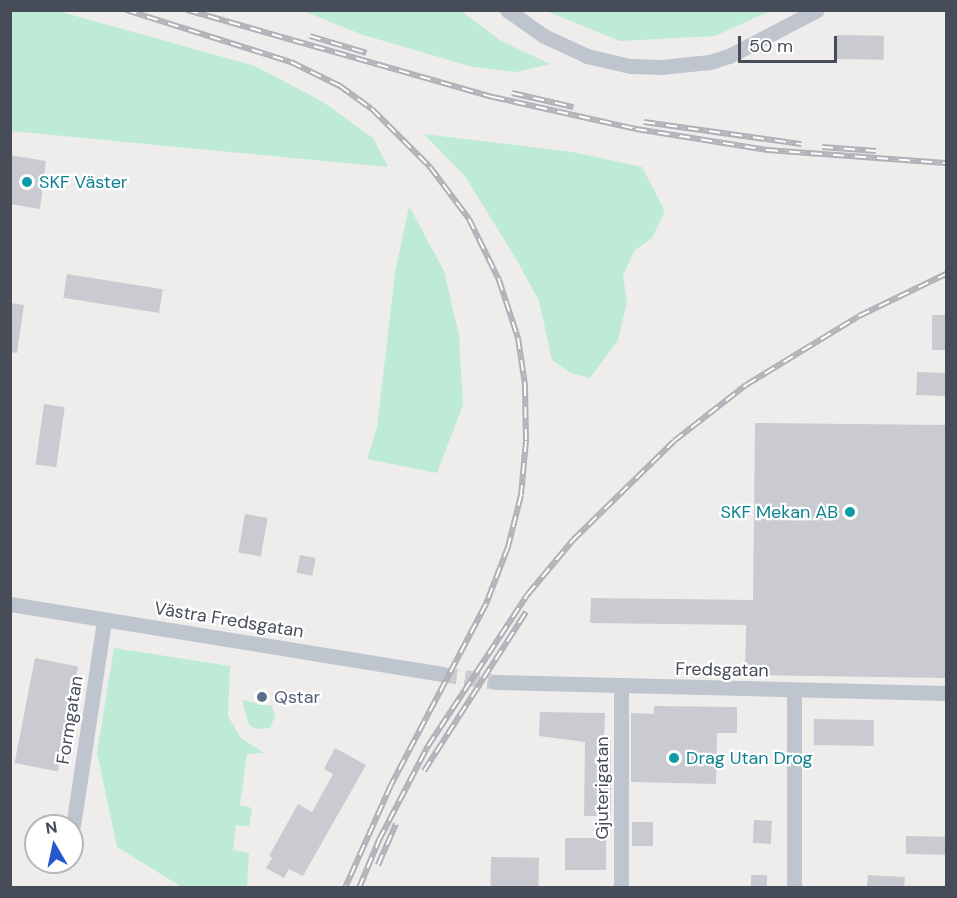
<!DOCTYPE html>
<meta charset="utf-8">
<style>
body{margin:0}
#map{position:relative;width:957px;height:898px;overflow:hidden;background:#efedec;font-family:"DM Sans",sans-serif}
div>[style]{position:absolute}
.green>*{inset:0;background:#bdebd5}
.building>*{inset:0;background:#cacbd1;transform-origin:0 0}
.minor-tunnel>*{height:15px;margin-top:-7.5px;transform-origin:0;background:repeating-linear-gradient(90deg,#cdcdce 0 15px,transparent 0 23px)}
.minor>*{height:15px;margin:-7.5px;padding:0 7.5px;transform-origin:7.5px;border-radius:7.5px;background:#bec5ce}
.rail>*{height:6px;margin-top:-3px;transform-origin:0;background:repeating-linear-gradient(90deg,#fff 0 11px,#afb1b7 0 22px);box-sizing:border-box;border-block:2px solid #afb1b7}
.dots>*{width:16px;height:16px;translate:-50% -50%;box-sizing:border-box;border:3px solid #fff;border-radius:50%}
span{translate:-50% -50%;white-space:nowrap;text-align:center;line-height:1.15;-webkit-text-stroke:4.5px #fff;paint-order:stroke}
.culture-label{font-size:18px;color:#0d838f}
.left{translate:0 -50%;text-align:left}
.right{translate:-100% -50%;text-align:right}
.street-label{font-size:18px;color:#464d58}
.service-label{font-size:18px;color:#4e5e75}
.frame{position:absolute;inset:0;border:12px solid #464d58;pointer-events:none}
.north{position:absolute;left:24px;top:814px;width:60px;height:60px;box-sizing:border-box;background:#fff;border:2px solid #b5b8bc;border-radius:50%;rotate:351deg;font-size:16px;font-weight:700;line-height:24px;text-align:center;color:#464d58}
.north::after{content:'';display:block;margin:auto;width:21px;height:27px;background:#2658d0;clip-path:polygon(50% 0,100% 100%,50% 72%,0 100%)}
.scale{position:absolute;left:738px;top:36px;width:99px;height:27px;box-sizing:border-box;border:3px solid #464d58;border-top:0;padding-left:8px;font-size:18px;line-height:21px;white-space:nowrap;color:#464d58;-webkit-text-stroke:4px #fff;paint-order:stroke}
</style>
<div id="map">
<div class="green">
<div style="clip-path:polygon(10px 11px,58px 11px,255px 66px,323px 102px,373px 138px,388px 167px,11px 131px)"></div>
<div style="clip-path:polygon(303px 11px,461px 11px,501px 41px,550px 64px,517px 72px,473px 67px,363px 35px)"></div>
<div style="clip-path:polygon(546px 11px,770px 11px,715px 36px,620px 41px)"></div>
<div style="clip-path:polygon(424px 134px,573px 152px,642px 167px,665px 211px,652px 238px,635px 250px,623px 275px,627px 302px,618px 340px,590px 378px,571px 373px,552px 360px,539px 301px,519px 264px,465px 176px)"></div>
<div style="clip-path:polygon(409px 206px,444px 271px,459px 335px,463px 405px,437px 473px,367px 459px,377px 428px,395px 273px)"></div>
<div style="clip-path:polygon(114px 648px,230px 666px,228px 716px,241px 738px,264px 753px,247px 754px,240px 805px,252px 808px,249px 827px,236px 825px,233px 850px,249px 853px,247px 887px,182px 887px,117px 847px,97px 753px)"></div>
<div style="clip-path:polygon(242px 700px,272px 706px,275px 716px,270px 728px,256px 729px,249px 725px)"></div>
</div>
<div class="building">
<div style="left:837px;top:35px;width:47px;height:24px;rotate:1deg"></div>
<div style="clip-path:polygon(10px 155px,46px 161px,40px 209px,10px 204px)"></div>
<div style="left:67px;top:274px;width:97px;height:24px;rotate:9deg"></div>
<div style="clip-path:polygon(10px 303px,24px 305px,17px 353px,10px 352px)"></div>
<div style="left:932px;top:315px;width:14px;height:35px"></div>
<div style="left:917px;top:372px;width:29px;height:23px;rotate:2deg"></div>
<div style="left:44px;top:404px;width:21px;height:61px;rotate:8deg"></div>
<div style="clip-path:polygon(755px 423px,946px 425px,946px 678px,745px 675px,746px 625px,590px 623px,591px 598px,753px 600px)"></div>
<div style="left:245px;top:514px;width:23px;height:39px;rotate:10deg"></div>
<div style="left:300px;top:555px;width:16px;height:18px;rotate:11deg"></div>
<div style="left:35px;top:658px;width:44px;height:107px;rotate:11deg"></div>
<div style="clip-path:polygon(654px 706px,737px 707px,737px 733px,717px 733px,716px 784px,631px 782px,631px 713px,654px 714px)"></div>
<div style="clip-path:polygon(540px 712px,605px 713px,604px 740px,611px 740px,611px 816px,584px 816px,585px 742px,539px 736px)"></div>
<div style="left:814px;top:719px;width:60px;height:26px;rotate:1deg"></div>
<div style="clip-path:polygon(335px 748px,366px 765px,303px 876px,289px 869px,284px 878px,266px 868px,272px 858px,269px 856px,298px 804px,312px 812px,333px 774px,324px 769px)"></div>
<div style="left:754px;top:820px;width:18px;height:23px;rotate:3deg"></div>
<div style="left:632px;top:822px;width:21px;height:24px"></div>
<div style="left:906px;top:836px;width:40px;height:18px;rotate:1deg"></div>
<div style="left:565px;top:838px;width:41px;height:32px"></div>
<div style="left:491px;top:857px;width:48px;height:31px;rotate:1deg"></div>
<div style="left:751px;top:875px;width:16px;height:13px"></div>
<div style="clip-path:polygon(868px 875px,905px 877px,904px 888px,867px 888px)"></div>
</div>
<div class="minor-tunnel">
<div style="left:442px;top:674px;width:55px;rotate:8.4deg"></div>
</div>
<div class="minor">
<div style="left:507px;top:10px;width:45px;rotate:35.1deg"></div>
<div style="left:544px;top:36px;width:47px;rotate:24.9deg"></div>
<div style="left:587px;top:56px;width:44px;rotate:13.1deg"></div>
<div style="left:630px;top:66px;width:31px;rotate:2deg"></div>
<div style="left:661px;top:67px;width:49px;rotate:-5.8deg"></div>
<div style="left:710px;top:62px;width:20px;rotate:-18deg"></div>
<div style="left:729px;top:56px;width:99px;rotate:-27.6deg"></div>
<div style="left:10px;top:604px;width:438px;rotate:9.2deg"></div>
<div style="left:496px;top:682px;width:450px;rotate:1.4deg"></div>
<div style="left:621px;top:688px;width:200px;rotate:90deg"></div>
<div style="left:73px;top:826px;width:207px;rotate:-81.4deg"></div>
<div style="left:794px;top:888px;width:198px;rotate:-90deg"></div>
</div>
<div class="rail">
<div style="left:126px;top:10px;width:173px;rotate:17.5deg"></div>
<div style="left:291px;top:62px;width:55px;rotate:26.1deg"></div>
<div style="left:340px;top:86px;width:39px;rotate:36deg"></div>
<div style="left:372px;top:109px;width:82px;rotate:45deg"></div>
<div style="left:430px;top:167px;width:65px;rotate:53.1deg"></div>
<div style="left:469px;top:219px;width:68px;rotate:63.8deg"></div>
<div style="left:499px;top:280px;width:61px;rotate:71.9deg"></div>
<div style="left:518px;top:338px;width:48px;rotate:81.5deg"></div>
<div style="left:525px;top:385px;width:56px;rotate:89deg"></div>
<div style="left:526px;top:441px;width:54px;rotate:95.3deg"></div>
<div style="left:521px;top:495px;width:54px;rotate:104deg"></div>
<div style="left:508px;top:547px;width:61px;rotate:111.1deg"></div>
<div style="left:486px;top:604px;width:204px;rotate:117.7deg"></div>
<div style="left:391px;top:785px;width:113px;rotate:114.1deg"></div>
<div style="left:187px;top:10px;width:318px;rotate:15.9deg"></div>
<div style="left:493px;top:97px;width:147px;rotate:12.6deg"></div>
<div style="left:636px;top:129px;width:133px;rotate:9.1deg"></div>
<div style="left:767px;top:150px;width:179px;rotate:4.2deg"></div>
<div style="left:310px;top:36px;width:59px;rotate:16.6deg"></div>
<div style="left:512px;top:93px;width:63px;rotate:12.9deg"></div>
<div style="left:644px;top:122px;width:159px;rotate:8deg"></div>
<div style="left:822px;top:147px;width:54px;rotate:4.2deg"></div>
<div style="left:424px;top:771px;width:189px;rotate:-57.3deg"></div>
<div style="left:378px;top:865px;width:45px;rotate:-66.3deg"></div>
<div style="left:359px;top:888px;width:52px;rotate:-67.4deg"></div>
<div style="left:379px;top:840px;width:106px;rotate:-62.5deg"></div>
<div style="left:428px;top:746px;width:182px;rotate:-56.7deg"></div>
<div style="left:528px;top:594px;width:70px;rotate:-50.2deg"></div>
<div style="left:573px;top:540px;width:141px;rotate:-44.4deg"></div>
<div style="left:674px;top:441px;width:91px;rotate:-37.9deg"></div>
<div style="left:746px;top:385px;width:132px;rotate:-31.4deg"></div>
<div style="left:859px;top:316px;width:97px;rotate:-25.8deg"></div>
</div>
<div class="dots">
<div style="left:27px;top:182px;background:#0f9aa8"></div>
<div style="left:850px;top:512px;background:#0f9aa8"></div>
<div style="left:262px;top:697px;background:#5c6f8a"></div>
<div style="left:674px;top:758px;background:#0f9aa8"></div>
</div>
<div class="culture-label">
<span class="left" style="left:39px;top:182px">SKF Väster</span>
<span class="right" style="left:838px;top:512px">SKF Mekan AB</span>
<span class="left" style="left:686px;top:758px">Drag Utan Drog</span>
</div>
<div class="street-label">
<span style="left:229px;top:620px;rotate:9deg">Västra Fredsgatan</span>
<span style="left:722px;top:670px;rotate:1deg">Fredsgatan</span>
<span style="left:70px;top:720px;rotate:-81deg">Formgatan</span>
<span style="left:602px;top:788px;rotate:-90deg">Gjuterigatan</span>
</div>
<div class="service-label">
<span class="left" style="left:274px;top:697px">Qstar</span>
</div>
<div class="frame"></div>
<div class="north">N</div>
<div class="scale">50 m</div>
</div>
